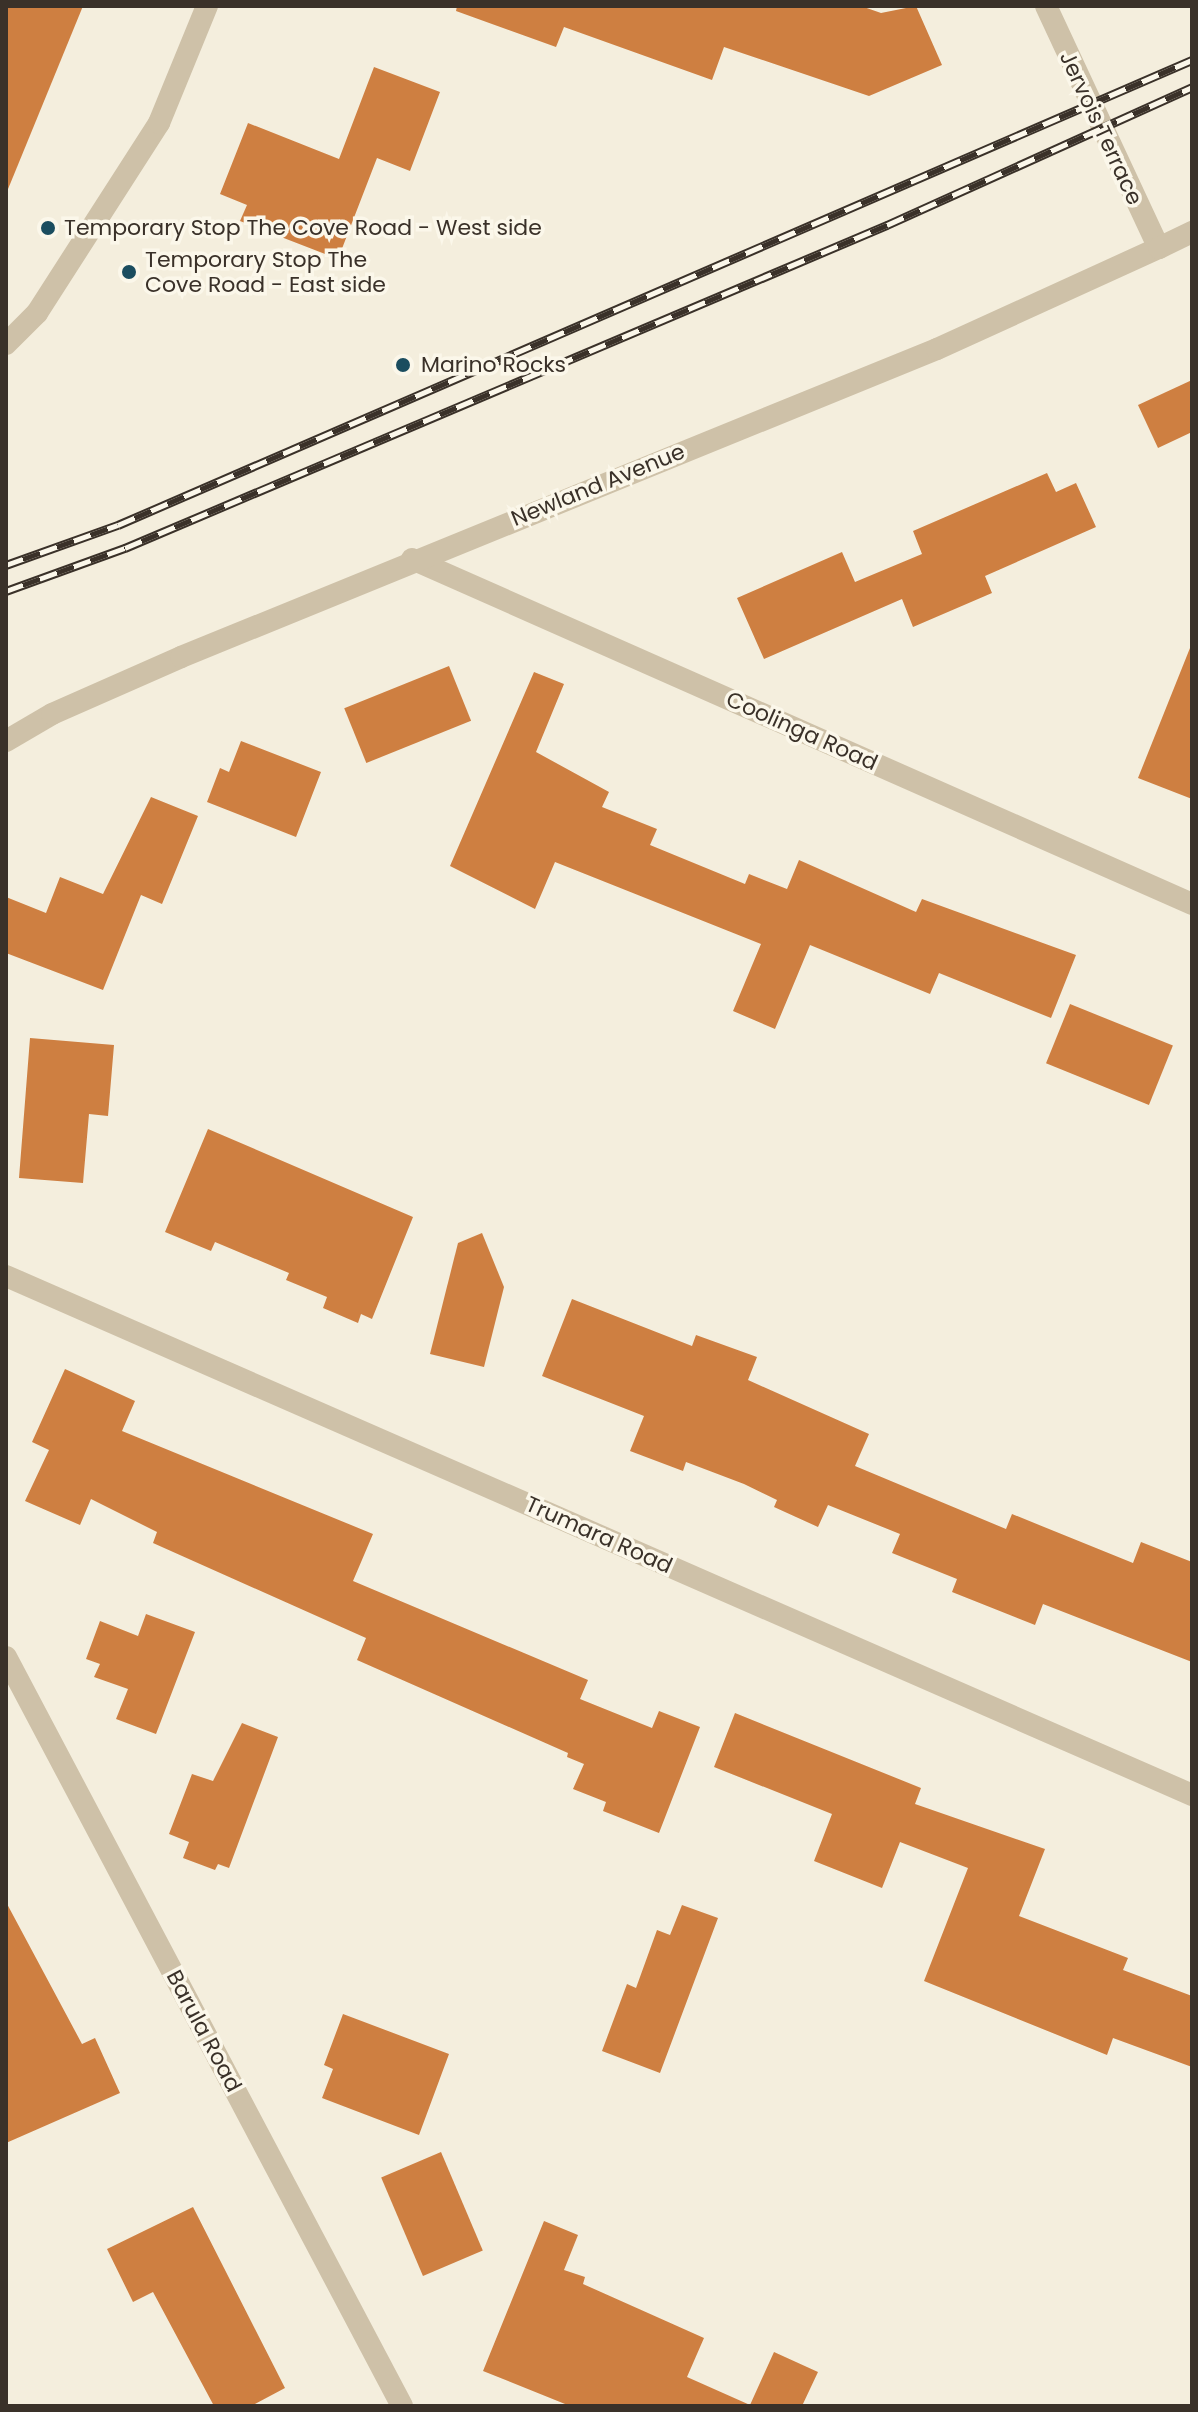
<!DOCTYPE html>
<style>
body{margin:0}
#map{position:relative;width:1198px;height:2412px;overflow:hidden;background:#f4eedd;font-family:Poppins,sans-serif}
div>[style]{position:absolute}
.building>*{inset:0;background:#ce7f41;transform-origin:0 0}
.minor>*{height:22px;margin:-11px;padding:0 11px;transform-origin:11px;border-radius:11px;background:#cec1a8}
.tertiary>*{height:22px;margin:-11px;padding:0 11px;transform-origin:11px;border-radius:11px;background:#cec1a8}
.rail>*{height:9px;margin-top:-4.5px;transform-origin:0;background:repeating-linear-gradient(90deg,#fbf7ea 0 18px,#3a3129 0 36px);box-sizing:border-box;border-block:2px solid #3a3129}
.dots>*{width:22px;height:22px;translate:-50% -50%;box-sizing:border-box;border:4px solid #fbf7ea;border-radius:50%}
span{translate:-50% -50%;white-space:nowrap;text-align:center;line-height:1.15;-webkit-text-stroke:7px #fbf7ea;paint-order:stroke}
.street-label{font-size:22px;color:#3a3129}
.poi-label{font-size:22px;color:#3a3129}
.left{translate:0 -50%;text-align:left}
.frame{position:absolute;inset:0;border:8px solid #3a3129;pointer-events:none}
</style>
<div id="map">
<div class="building">
<div style="clip-path:polygon(6px 6px,83px 6px,6px 194px)"></div>
<div style="clip-path:polygon(457px 6px,861px 6px,881px 13px,916px 6px,942px 65px,869px 96px,724px 47px,712px 80px,564px 27px,556px 47px,456px 11px)"></div>
<div style="clip-path:polygon(374px 67px,440px 92px,410px 171px,377px 158px,338px 259px,240px 221px,247px 205px,220px 194px,248px 123px,339px 159px)"></div>
<div style="clip-path:polygon(1192px 380px,1192px 432px,1158px 448px,1138px 405px)"></div>
<div style="clip-path:polygon(1047px 473px,1056px 492px,1076px 483px,1096px 527px,985px 576px,992px 593px,913px 627px,902px 599px,764px 659px,737px 598px,842px 552px,855px 582px,922px 554px,913px 531px)"></div>
<div style="clip-path:polygon(1190px 648px,1192px 648px,1192px 799px,1138px 778px)"></div>
<div style="left:449px;top:666px;width:59px;height:113px;rotate:68deg"></div>
<div style="clip-path:polygon(534px 672px,564px 684px,536px 752px,609px 792px,602px 807px,657px 829px,650px 845px,745px 884px,749px 874px,787px 889px,799px 860px,916px 912px,922px 899px,1076px 955px,1051px 1018px,939px 973px,930px 994px,810px 945px,775px 1029px,733px 1011px,761px 944px,555px 862px,535px 909px,450px 866px)"></div>
<div style="clip-path:polygon(241px 741px,321px 772px,296px 837px,207px 802px,220px 768px,229px 772px)"></div>
<div style="clip-path:polygon(151px 797px,198px 816px,162px 904px,141px 895px,103px 990px,6px 953px,6px 897px,46px 913px,60px 877px,103px 894px)"></div>
<div style="left:1070px;top:1004px;width:111px;height:64px;rotate:22deg"></div>
<div style="clip-path:polygon(30px 1038px,114px 1045px,108px 1116px,89px 1114px,83px 1183px,19px 1178px)"></div>
<div style="clip-path:polygon(208px 1129px,413px 1217px,372px 1319px,361px 1314px,358px 1323px,323px 1308px,327px 1297px,286px 1280px,289px 1273px,215px 1242px,211px 1251px,165px 1232px)"></div>
<div style="clip-path:polygon(482px 1233px,504px 1287px,484px 1367px,430px 1354px,458px 1243px)"></div>
<div style="clip-path:polygon(572px 1299px,692px 1346px,696px 1335px,757px 1357px,748px 1380px,869px 1434px,855px 1466px,1006px 1529px,1012px 1514px,1133px 1563px,1141px 1542px,1192px 1562px,1192px 1662px,1043px 1604px,1035px 1625px,952px 1592px,957px 1579px,892px 1553px,900px 1534px,828px 1505px,818px 1527px,774px 1507px,777px 1500px,744px 1484px,686px 1462px,683px 1471px,630px 1451px,644px 1416px,542px 1376px)"></div>
<div style="clip-path:polygon(65px 1369px,135px 1401px,122px 1431px,373px 1534px,353px 1581px,588px 1680px,580px 1699px,652px 1728px,659px 1711px,700px 1727px,659px 1833px,603px 1811px,606px 1802px,573px 1789px,584px 1764px,567px 1757px,568px 1753px,357px 1660px,366px 1638px,153px 1543px,157px 1532px,91px 1499px,80px 1525px,25px 1501px,49px 1450px,32px 1442px)"></div>
<div style="clip-path:polygon(146px 1614px,195px 1632px,156px 1734px,116px 1719px,128px 1689px,94px 1677px,100px 1664px,86px 1659px,100px 1621px,138px 1636px)"></div>
<div style="clip-path:polygon(735px 1713px,921px 1788px,915px 1804px,1045px 1849px,1019px 1916px,1128px 1958px,1123px 1970px,1192px 1996px,1192px 2067px,1113px 2038px,1107px 2055px,924px 1981px,968px 1868px,900px 1842px,882px 1888px,814px 1861px,832px 1814px,714px 1767px)"></div>
<div style="clip-path:polygon(242px 1723px,278px 1737px,229px 1868px,218px 1864px,215px 1870px,183px 1858px,189px 1842px,169px 1834px,192px 1774px,213px 1781px)"></div>
<div style="clip-path:polygon(6px 1902px,82px 2044px,95px 2038px,120px 2093px,6px 2143px)"></div>
<div style="clip-path:polygon(682px 1905px,718px 1918px,660px 2073px,602px 2051px,627px 1984px,636px 1988px,657px 1930px,670px 1935px)"></div>
<div style="clip-path:polygon(343px 2014px,449px 2054px,419px 2135px,322px 2098px,333px 2069px,324px 2065px)"></div>
<div style="left:441px;top:2152px;width:107px;height:65px;rotate:67deg"></div>
<div style="clip-path:polygon(193px 2207px,285px 2388px,251px 2406px,214px 2406px,153px 2292px,133px 2302px,107px 2249px)"></div>
<div style="clip-path:polygon(544px 2221px,578px 2235px,564px 2270px,585px 2277px,583px 2284px,704px 2338px,687px 2377px,750px 2405px,774px 2352px,818px 2372px,802px 2406px,570px 2406px,483px 2371px)"></div>
</div>
<div class="minor">
<div style="left:412px;top:559px;width:853px;rotate:23.86deg"></div>
<div style="left:6px;top:741px;width:53px;rotate:-30.4deg"></div>
<div style="left:52px;top:714px;width:141px;rotate:-23.8deg"></div>
<div style="left:181px;top:657px;width:816px;rotate:-22.17deg"></div>
<div style="left:937px;top:349px;width:244px;rotate:-24.5deg"></div>
<div style="left:6px;top:1276px;width:1295px;rotate:23.63deg"></div>
<div style="left:6px;top:1657px;width:847px;rotate:62.13deg"></div>
</div>
<div class="tertiary">
<div style="left:1046px;top:6px;width:267px;rotate:65deg"></div>
<div style="left:1159px;top:248px;width:37px;rotate:-26deg"></div>
<div style="left:6px;top:344px;width:44px;rotate:-45deg"></div>
<div style="left:37px;top:313px;width:226px;rotate:-57.3deg"></div>
<div style="left:159px;top:123px;width:126px;rotate:-67.7deg"></div>
</div>
<div class="rail">
<div style="left:6px;top:565px;width:119px;rotate:-19.7deg"></div>
<div style="left:118px;top:525px;width:1170px;rotate:-23.41deg"></div>
<div style="left:6px;top:591px;width:127px;rotate:-19.9deg"></div>
<div style="left:125px;top:548px;width:828px;rotate:-22.97deg"></div>
<div style="left:887px;top:225px;width:335px;rotate:-24.3deg"></div>
</div>
<div class="dots">
<div style="left:48px;top:228px;background:#1b4d5f"></div>
<div style="left:129px;top:272px;background:#1b4d5f"></div>
<div style="left:403px;top:365px;background:#1b4d5f"></div>
</div>
<div class="street-label">
<span style="left:1101px;top:128px;rotate:65deg">Jervois Terrace</span>
<span style="left:598px;top:485px;rotate:-22deg">Newland Avenue</span>
<span style="left:802px;top:731px;rotate:24deg">Coolinga Road</span>
<span style="left:599px;top:1535px;rotate:24deg">Trumara Road</span>
<span style="left:204px;top:2031px;rotate:62deg">Barula Road</span>
</div>
<div class="poi-label">
<span class="left" style="left:64px;top:228px">Temporary Stop The Cove Road - West side</span>
<span class="left" style="left:145px;top:272px">Temporary Stop The<br>Cove Road - East side</span>
<span class="left" style="left:421px;top:365px">Marino Rocks</span>
</div>
<div class="frame"></div>
</div>
